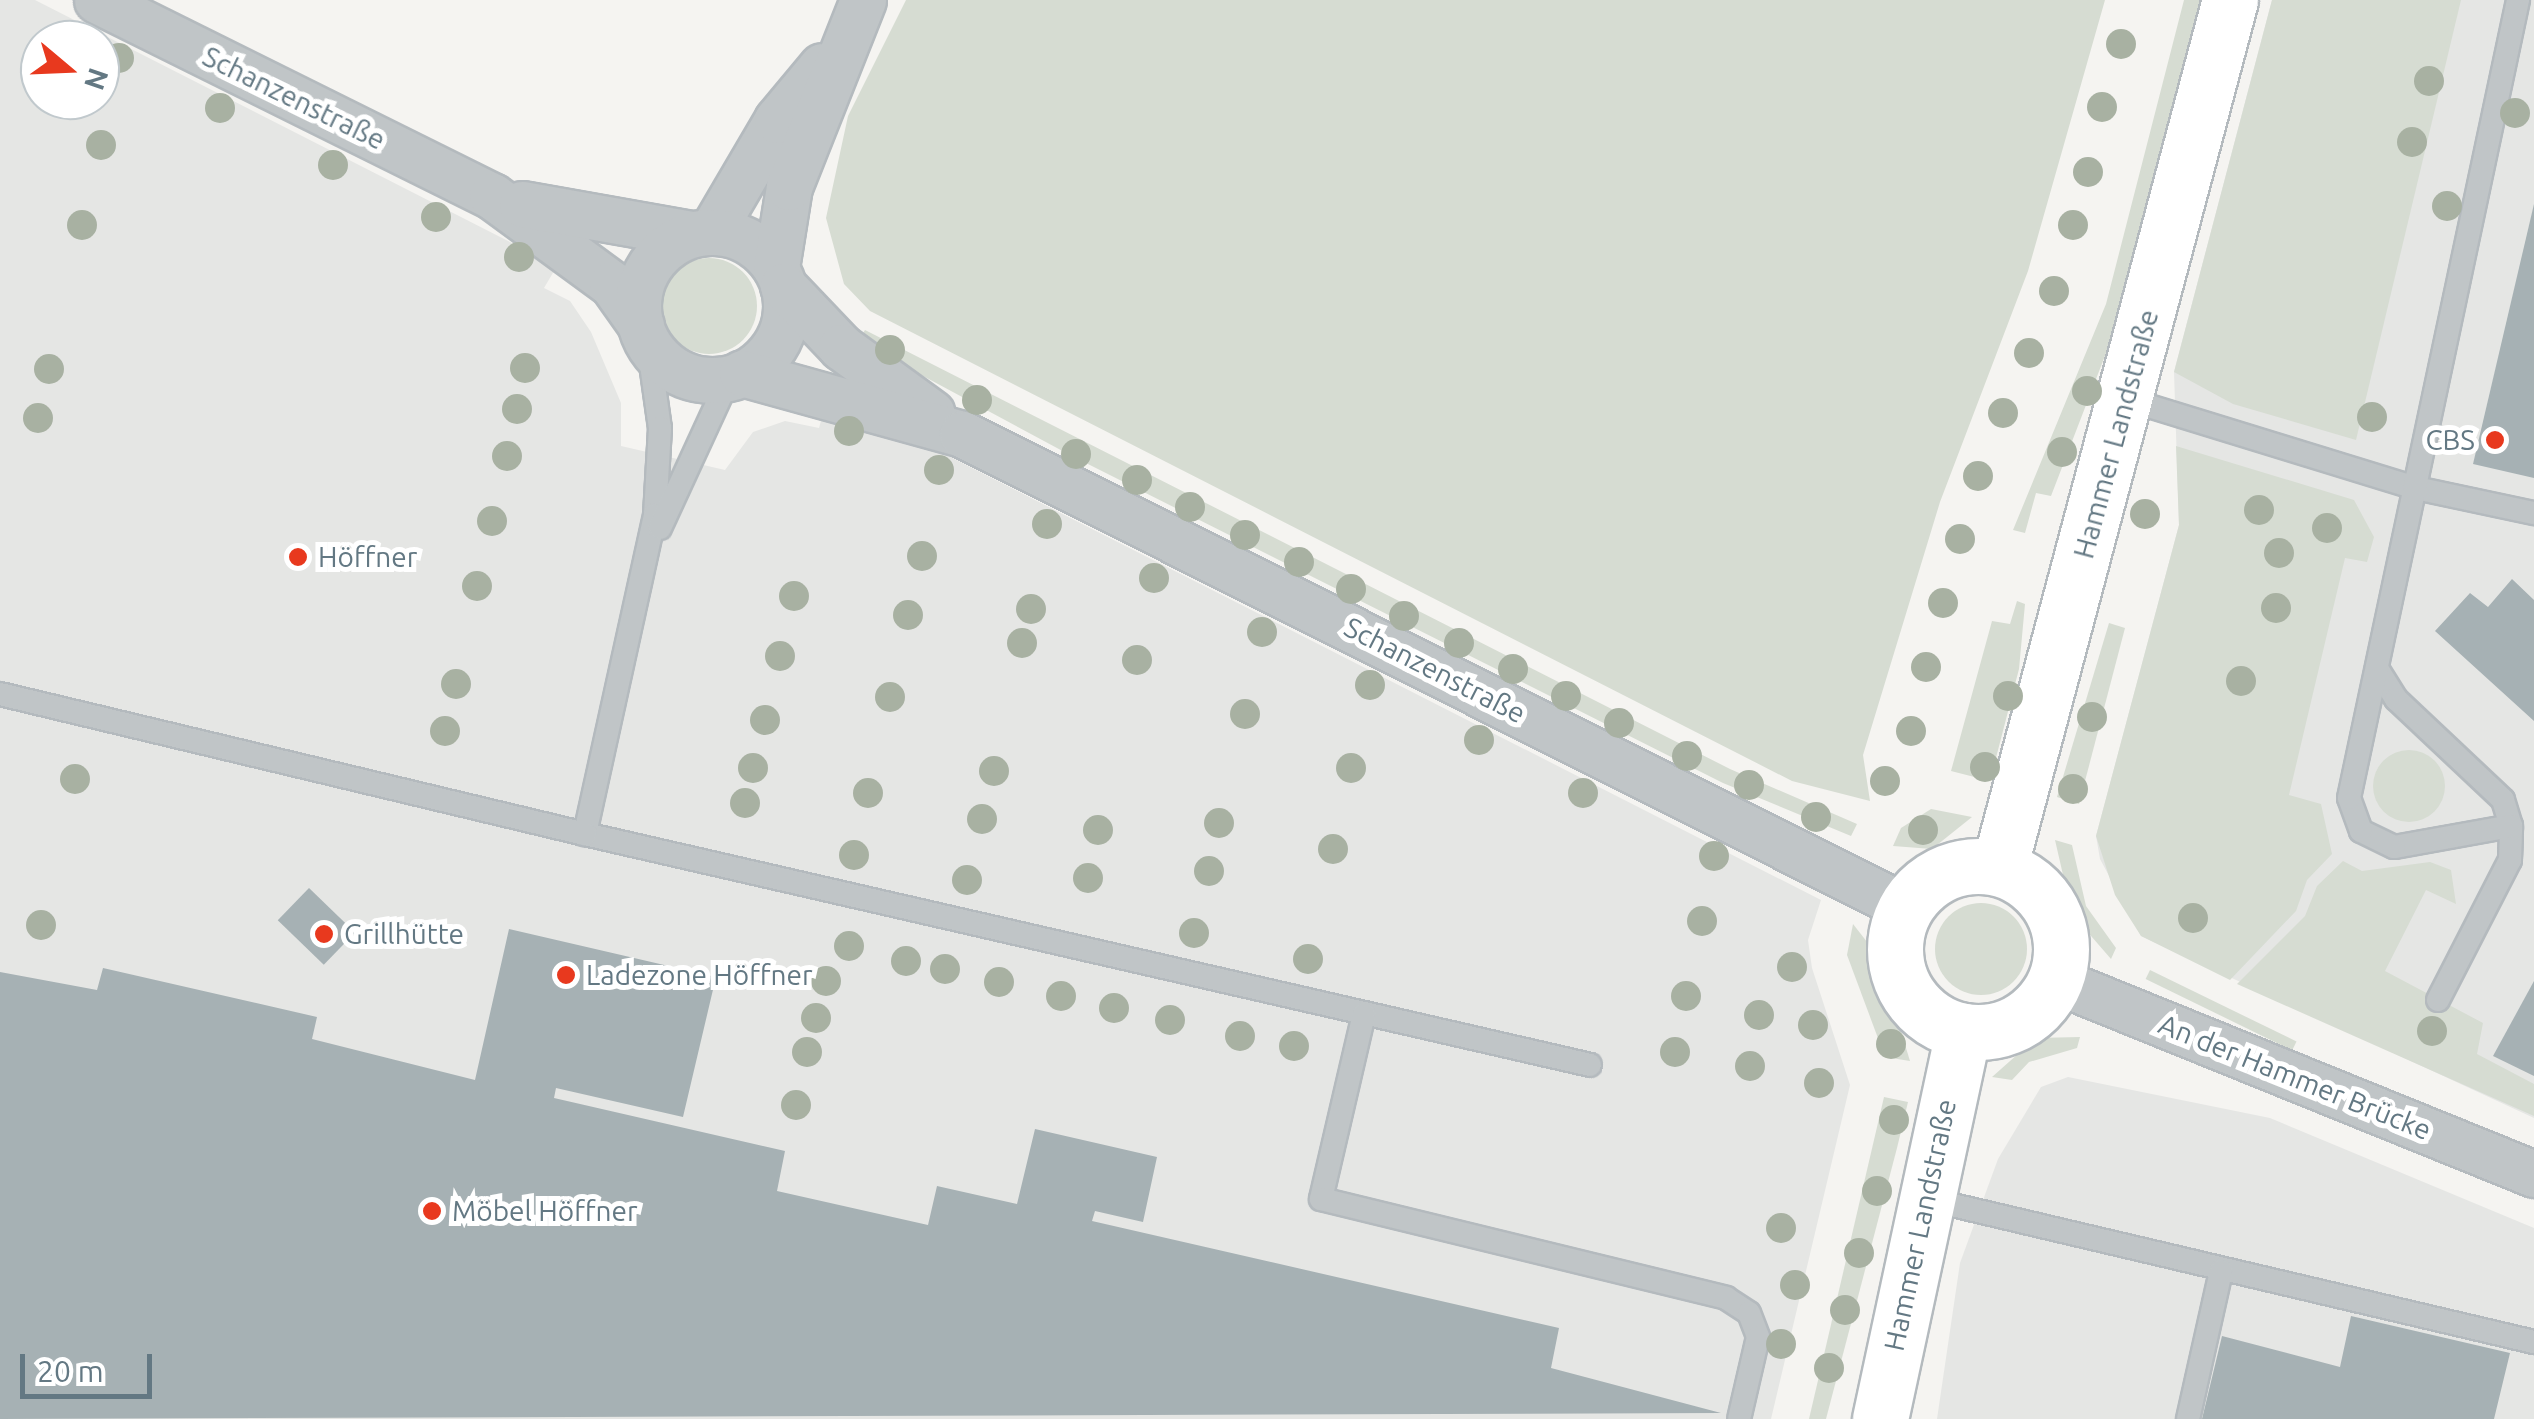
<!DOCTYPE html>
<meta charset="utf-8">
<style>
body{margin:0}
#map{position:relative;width:2534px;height:1419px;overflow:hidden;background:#f5f4f1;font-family:Ubuntu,sans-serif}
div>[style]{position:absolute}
.built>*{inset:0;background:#e5e6e4}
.green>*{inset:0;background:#d6dcd2;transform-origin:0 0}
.round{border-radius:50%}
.building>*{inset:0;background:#a6b1b4;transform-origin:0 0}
.roads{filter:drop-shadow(2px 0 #b4babe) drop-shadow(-2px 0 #b4babe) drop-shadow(0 2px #b4babe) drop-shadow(0 -2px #b4babe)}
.lane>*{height:22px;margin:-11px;padding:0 11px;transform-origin:11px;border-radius:11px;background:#c0c5c7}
.street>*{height:45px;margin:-22.5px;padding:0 22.5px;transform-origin:22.5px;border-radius:22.5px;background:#c0c5c7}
.street>.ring{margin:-22.5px;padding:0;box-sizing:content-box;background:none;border:45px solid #c0c5c7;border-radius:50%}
.secondary>*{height:55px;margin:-27.5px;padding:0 27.5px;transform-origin:27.5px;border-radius:27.5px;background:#fff}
.secondary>.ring{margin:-27.5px;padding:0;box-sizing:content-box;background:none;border:55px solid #fff;border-radius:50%}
.trees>*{width:30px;height:30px;margin:-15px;border-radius:50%;background:#a8b1a2}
.dots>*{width:28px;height:28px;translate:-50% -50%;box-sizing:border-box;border:5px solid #fff;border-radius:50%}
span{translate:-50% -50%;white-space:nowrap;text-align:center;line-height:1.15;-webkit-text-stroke:10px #fff;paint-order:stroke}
.street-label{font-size:28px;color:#637883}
.poi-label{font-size:28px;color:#637883}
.right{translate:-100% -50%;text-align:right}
.left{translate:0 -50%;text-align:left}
.north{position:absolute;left:20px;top:20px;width:100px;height:100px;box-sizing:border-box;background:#fff;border:2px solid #c1c9cd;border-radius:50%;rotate:109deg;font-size:28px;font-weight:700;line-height:40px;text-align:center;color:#637883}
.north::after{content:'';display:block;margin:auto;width:35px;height:45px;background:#e8391e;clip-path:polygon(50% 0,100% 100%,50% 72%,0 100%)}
.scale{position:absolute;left:20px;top:1354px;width:132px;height:45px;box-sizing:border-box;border:5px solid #637883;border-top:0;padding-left:12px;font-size:30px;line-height:35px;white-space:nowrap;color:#637883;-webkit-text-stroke:8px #fff;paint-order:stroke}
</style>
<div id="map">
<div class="built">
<div style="clip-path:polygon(evenodd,0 0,35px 0,557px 266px,544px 288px,570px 301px,591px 332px,621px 403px,621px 446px,725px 470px,753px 432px,785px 421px,819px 428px,825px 406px,921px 442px,1821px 900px,1808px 940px,1812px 968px,1850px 1085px,1771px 1419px,0 1419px,0 0,40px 40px,100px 40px,100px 100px,40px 100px,40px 40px)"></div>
<div style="clip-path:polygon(2272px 0,2534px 0,2534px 1118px,2141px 936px,2100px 859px,2096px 836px,2179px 525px,2174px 372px)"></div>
<div style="clip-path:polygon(2068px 1077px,2270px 1118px,2534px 1228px,2534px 1419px,1937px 1419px,1960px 1263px,1998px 1159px,2041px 1087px)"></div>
</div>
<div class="green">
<div style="clip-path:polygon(906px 0,2105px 0,2028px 271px,1940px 502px,1863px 755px,1870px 801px,1792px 781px,870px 311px,844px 284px,826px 218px,848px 116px)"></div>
<div style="clip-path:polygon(2184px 0,2203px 0,2123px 309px,2051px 496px,2036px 493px,2025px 533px,2013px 530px,2106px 304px)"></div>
<div style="clip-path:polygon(2272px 0,2461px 0,2356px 440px,2233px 404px,2174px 372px)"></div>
<div class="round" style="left:661px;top:258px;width:96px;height:96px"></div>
<div style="clip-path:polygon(865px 330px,1730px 769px,1857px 824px,1851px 836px,1723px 783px,1070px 455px,858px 341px)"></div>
<div style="clip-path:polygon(2176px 446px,2354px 500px,2374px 537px,2367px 562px,2345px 558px,2289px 795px,2321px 804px,2332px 854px,2307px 880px,2296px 911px,2230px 980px,2141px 936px,2115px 895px,2096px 836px,2179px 525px)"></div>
<div style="clip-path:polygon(2017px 601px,2025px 604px,2019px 669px,1990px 781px,1951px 771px,1992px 621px,2010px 624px)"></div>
<div style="clip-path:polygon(2109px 623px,2125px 628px,2079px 804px,2057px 797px)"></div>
<div class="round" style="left:2373px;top:750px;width:72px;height:72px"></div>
<div style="clip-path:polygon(1931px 809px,1972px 817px,1932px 849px,1893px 846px,1901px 828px)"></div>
<div style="clip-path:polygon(2055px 840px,2072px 845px,2086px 906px,2116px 948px,2111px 959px,2072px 914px)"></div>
<div style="clip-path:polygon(2343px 861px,2362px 871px,2430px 862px,2451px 870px,2456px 904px,2426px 890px,2385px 971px,2483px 1023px,2477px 1054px,2534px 1084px,2534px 1116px,2237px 984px,2305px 916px,2317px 886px)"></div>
<div class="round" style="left:1935px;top:903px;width:92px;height:92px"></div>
<div style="clip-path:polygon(1853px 924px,1878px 956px,1910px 1061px,1885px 1057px,1847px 955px)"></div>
<div style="left:2150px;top:970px;width:163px;height:10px;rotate:26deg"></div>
<div style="clip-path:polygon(2080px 1037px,2077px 1048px,2029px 1062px,2012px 1080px,1992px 1077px,2036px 1038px)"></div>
<div style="clip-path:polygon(1884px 1097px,1908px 1102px,1897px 1148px,1826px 1419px,1809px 1419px)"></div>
</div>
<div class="building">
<div style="clip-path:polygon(2534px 204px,2534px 478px,2473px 464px)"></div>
<div style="clip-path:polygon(2512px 579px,2534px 600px,2534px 721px,2435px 631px,2470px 593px,2488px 607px)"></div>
<div style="left:309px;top:888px;width:64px;height:45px;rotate:44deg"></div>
<div style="clip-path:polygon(509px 929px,716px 977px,683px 1117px,556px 1088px,554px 1098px,785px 1151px,777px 1191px,928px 1225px,937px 1186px,1017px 1204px,1035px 1129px,1157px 1157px,1143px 1222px,1095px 1211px,1092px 1221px,1559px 1328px,1551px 1368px,1721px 1413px,0 1419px,0 972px,97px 990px,103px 968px,317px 1017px,312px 1039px,475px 1080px)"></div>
<div style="clip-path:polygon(2534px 981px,2534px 1076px,2493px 1056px)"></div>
<div style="clip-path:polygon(2351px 1316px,2510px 1353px,2494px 1419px,2202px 1419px,2222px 1336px,2340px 1367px)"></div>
</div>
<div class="roads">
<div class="lane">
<div style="left:648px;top:343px;width:86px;rotate:82deg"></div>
<div style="left:660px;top:428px;width:87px;rotate:93.3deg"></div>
<div style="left:655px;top:515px;width:327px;rotate:102.4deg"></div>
<div style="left:585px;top:834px;width:1031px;rotate:12.94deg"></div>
<div style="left:2126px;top:399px;width:303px;rotate:17.1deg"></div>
<div style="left:2416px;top:488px;width:121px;rotate:12deg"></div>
<div style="left:660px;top:528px;width:165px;rotate:-65.3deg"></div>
<div style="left:2378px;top:670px;width:34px;rotate:58deg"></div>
<div style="left:2396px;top:699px;width:147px;rotate:43.3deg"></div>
<div style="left:2503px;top:800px;width:27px;rotate:73deg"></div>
<div style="left:0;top:694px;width:602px;rotate:13.46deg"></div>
<div style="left:2438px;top:1000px;width:157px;rotate:-62.8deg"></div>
<div style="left:2510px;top:860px;width:34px;rotate:-88deg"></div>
<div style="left:2511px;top:826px;width:119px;rotate:169.8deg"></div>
<div style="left:2394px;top:847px;width:37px;rotate:-154deg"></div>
<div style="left:2361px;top:831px;width:35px;rotate:-110deg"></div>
<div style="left:2349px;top:798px;width:816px;rotate:-78.04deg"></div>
<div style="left:1364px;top:1014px;width:190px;rotate:103.1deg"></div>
<div style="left:1321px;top:1199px;width:417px;rotate:13.7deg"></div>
<div style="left:1726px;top:1298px;width:27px;rotate:33deg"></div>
<div style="left:1749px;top:1313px;width:26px;rotate:69deg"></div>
<div style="left:1758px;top:1337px;width:84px;rotate:103deg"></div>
<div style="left:1927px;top:1199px;width:624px;rotate:13.26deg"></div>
<div style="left:2188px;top:1419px;width:152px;rotate:-77.4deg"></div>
</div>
<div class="street">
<div style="left:97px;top:0;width:441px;rotate:26.4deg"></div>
<div style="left:492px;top:196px;width:149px;rotate:36.3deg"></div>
<div style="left:612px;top:284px;width:50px;rotate:54.7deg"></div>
<div style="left:522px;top:204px;width:173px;rotate:10deg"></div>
<div style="left:712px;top:231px;width:129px;rotate:-59.6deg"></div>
<div style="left:777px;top:120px;width:70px;rotate:-50.2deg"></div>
<div class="ring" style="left:638px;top:232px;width:103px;height:103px"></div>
<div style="left:776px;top:268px;width:82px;rotate:-80.9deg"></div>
<div style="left:789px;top:187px;width:201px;rotate:-68.4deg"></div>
<div style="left:783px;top:286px;width:84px;rotate:46.4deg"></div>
<div style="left:841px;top:347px;width:112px;rotate:36deg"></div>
<div style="left:742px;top:373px;width:228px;rotate:15.5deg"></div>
<div style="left:962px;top:434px;width:1057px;rotate:26.64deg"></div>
<div style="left:2055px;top:980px;width:517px;rotate:22.05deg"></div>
</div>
<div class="secondary">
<div class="ring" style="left:1895px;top:866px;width:111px;height:111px"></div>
<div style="left:1999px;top:868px;width:898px;rotate:-75.1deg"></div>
<div style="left:1880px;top:1419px;width:397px;rotate:-77.9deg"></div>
</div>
</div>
<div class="trees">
<div style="left:2121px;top:44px"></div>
<div style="left:119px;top:58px"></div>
<div style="left:2429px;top:81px"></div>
<div style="left:2102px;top:107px"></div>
<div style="left:220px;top:108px"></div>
<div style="left:2515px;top:113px"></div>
<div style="left:2412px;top:142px"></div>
<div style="left:101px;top:145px"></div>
<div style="left:333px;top:165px"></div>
<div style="left:2088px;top:172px"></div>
<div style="left:2447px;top:206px"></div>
<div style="left:436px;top:217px"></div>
<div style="left:82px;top:225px"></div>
<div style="left:2073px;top:225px"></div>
<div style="left:519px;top:257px"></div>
<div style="left:2054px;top:291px"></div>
<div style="left:890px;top:350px"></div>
<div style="left:2029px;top:353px"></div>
<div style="left:525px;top:368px"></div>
<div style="left:49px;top:369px"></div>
<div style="left:2087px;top:391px"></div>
<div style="left:977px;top:400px"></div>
<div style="left:517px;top:409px"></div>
<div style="left:2003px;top:413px"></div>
<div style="left:2372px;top:417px"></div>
<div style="left:38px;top:418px"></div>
<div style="left:849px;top:431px"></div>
<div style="left:2062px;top:452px"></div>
<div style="left:1076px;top:454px"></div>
<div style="left:507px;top:456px"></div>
<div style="left:939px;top:470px"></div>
<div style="left:1978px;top:476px"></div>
<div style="left:1137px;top:480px"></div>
<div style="left:1190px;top:507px"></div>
<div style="left:2259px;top:510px"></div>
<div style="left:2145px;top:514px"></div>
<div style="left:492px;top:521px"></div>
<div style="left:1047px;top:524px"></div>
<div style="left:2327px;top:528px"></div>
<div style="left:1245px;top:535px"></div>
<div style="left:1960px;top:539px"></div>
<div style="left:2279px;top:553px"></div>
<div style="left:922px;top:556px"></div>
<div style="left:1299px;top:562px"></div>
<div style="left:1154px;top:578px"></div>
<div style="left:477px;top:586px"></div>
<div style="left:1351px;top:589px"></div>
<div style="left:794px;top:596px"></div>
<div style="left:1943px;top:603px"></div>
<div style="left:2276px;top:608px"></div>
<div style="left:1031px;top:609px"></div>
<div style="left:908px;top:615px"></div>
<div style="left:1404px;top:616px"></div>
<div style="left:1262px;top:632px"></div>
<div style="left:1022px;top:643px"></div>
<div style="left:1459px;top:643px"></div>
<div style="left:780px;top:656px"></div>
<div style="left:1137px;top:660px"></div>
<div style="left:1926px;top:667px"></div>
<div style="left:1513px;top:669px"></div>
<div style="left:2241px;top:681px"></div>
<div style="left:456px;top:684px"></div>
<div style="left:1370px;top:685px"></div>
<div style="left:1566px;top:696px"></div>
<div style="left:2008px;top:696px"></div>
<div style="left:890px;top:697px"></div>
<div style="left:1245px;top:714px"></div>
<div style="left:2092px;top:717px"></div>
<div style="left:765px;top:720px"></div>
<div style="left:1619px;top:723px"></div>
<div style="left:445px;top:731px"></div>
<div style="left:1911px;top:731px"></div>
<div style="left:1479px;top:740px"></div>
<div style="left:1687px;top:756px"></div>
<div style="left:1985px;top:767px"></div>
<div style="left:753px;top:768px"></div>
<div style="left:1351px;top:768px"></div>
<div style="left:994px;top:771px"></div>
<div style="left:75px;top:779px"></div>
<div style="left:1885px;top:781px"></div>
<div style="left:1749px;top:785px"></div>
<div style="left:2073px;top:789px"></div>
<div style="left:868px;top:793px"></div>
<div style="left:1583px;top:793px"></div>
<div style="left:745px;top:803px"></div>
<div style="left:1816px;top:817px"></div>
<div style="left:982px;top:819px"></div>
<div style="left:1219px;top:823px"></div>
<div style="left:1098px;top:830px"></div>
<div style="left:1923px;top:830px"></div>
<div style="left:1333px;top:849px"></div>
<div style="left:854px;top:855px"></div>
<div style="left:1714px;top:856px"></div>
<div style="left:1209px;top:871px"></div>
<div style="left:1088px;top:878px"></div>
<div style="left:967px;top:880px"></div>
<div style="left:2193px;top:918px"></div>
<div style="left:1702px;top:921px"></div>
<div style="left:41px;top:925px"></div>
<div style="left:1194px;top:933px"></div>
<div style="left:849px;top:946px"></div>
<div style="left:1308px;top:959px"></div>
<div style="left:906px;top:961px"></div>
<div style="left:1792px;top:967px"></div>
<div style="left:945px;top:969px"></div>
<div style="left:826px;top:981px"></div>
<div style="left:999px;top:982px"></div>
<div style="left:1061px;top:996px"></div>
<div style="left:1686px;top:996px"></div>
<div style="left:1114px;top:1008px"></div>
<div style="left:1759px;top:1015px"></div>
<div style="left:816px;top:1018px"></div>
<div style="left:1170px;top:1020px"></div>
<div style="left:1813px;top:1025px"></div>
<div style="left:2432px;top:1031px"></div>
<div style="left:1240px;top:1036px"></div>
<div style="left:1891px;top:1044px"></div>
<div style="left:1294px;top:1046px"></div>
<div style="left:807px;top:1052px"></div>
<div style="left:1675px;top:1052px"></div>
<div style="left:1750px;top:1066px"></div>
<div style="left:1819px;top:1083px"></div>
<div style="left:796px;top:1105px"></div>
<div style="left:1894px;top:1120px"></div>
<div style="left:1877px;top:1191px"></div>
<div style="left:1781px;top:1228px"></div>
<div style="left:1859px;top:1253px"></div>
<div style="left:1795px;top:1285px"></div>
<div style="left:1845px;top:1310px"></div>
<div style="left:1781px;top:1344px"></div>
<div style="left:1829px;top:1368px"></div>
</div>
<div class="dots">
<div style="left:2495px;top:440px;background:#e8391e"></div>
<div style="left:298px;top:557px;background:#e8391e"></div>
<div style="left:324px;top:934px;background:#e8391e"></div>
<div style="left:566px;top:975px;background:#e8391e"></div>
<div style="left:432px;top:1211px;background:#e8391e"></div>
</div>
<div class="street-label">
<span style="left:294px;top:98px;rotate:26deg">Schanzenstraße</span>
<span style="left:2116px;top:434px;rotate:-75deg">Hammer Landstraße</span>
<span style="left:1435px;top:670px;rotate:27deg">Schanzenstraße</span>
<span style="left:2295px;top:1077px;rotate:22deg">An der Hammer Brücke</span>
<span style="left:1920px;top:1225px;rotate:-78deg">Hammer Landstraße</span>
</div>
<div class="poi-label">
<span class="right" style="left:2475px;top:440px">CBS</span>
<span class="left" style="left:318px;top:557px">Höffner</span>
<span class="left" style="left:344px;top:934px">Grillhütte</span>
<span class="left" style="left:586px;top:975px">Ladezone Höffner</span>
<span class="left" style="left:452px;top:1211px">Möbel Höffner</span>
</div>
<div class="north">N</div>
<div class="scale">20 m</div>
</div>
